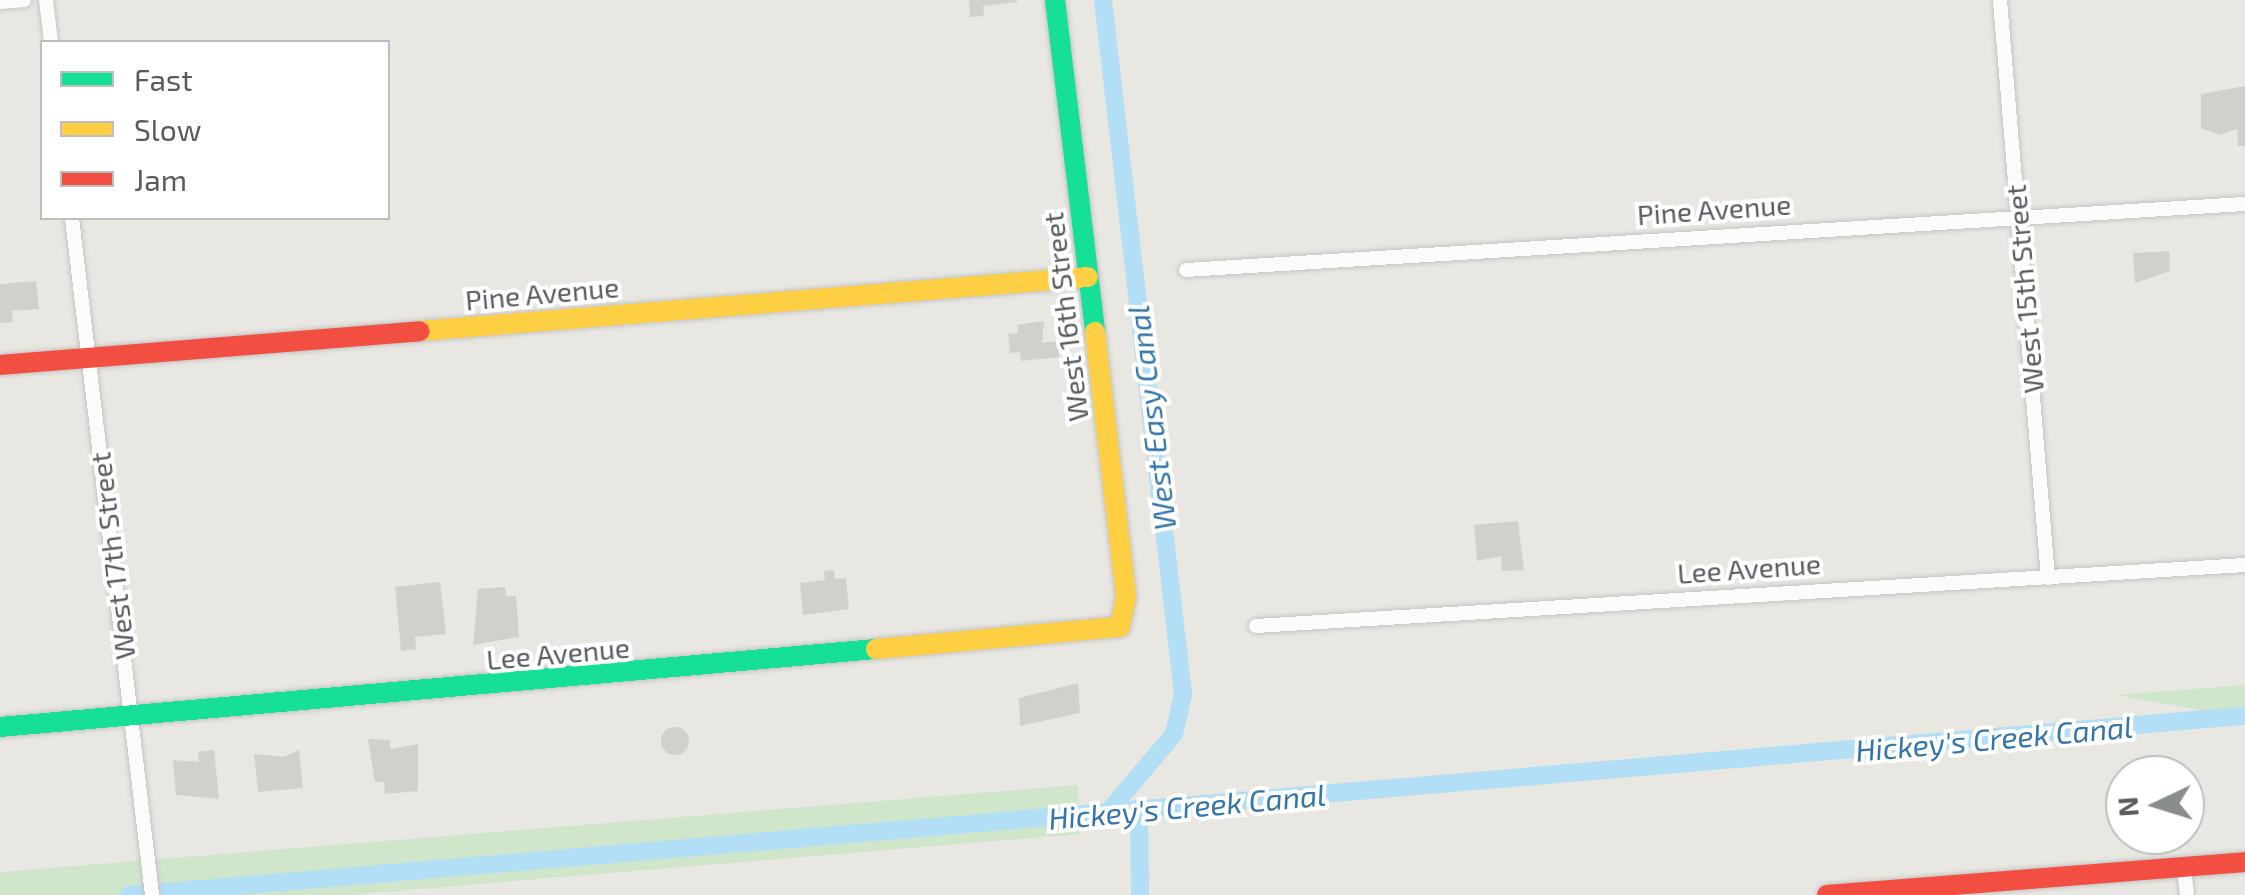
<!DOCTYPE html>
<html>
<head>
<meta charset="utf-8">
<style>
	body { margin:0 }
	#map { position:relative; width:2245px; height:895px; overflow:hidden; background:#e8e7e2; font-family:"Exo 2",sans-serif }
	div>[style] { position:absolute }
	.green>* { inset:0; background:#d0e6cb }
	.canal>* { height:18px; margin:-9px; padding:0 9px; transform-origin:9px; border-radius:9px; background:#b2def6 }
	.building>* { inset:0; background:#d1d0cd }
	.round { border-radius:50% }
	.roads { filter:drop-shadow(0 0 2px #c4c4c3) drop-shadow(0 0 2px #c4c4c3) }
	.street>* { height:14px; margin:-7px; padding:0 7px; transform-origin:7px; border-radius:7px; background:#fcfbfb }
	.fast>* { height:20px; margin:-10px; padding:0 10px; transform-origin:10px; border-radius:10px; background:#16e098 }
	.slow>* { height:20px; margin:-10px; padding:0 10px; transform-origin:10px; border-radius:10px; background:#ffcf43 }
	.jam>* { height:20px; margin:-10px; padding:0 10px; transform-origin:10px; border-radius:10px; background:#f24e42 }
	span { translate:-50% -50%; white-space:nowrap; text-align:center; line-height:1.15; -webkit-text-stroke:8px #fff; paint-order:stroke }
	.street-label { font-size:28px; color:#585c61 }
	.water-label { font-size:30px; color:#3476ab; font-style:italic }
	.legend { position:absolute; left:40px; top:40px; width:350px; height:180px; box-sizing:border-box; background:#fff; border:2px solid #bcbec0; margin:0; padding:12px 18px; list-style:none; font-size:30px; color:#585c61 }
	.legend li { display:flex; align-items:center; gap:20px; height:50px }
	.legend b { width:50px; border:2px solid #bcbec0 }
	.north { position:absolute; left:2105px; top:755px; width:100px; height:100px; box-sizing:border-box; background:#fff; border:2px solid #bcbec0; border-radius:50%; rotate:266deg; font-size:28px; font-weight:700; line-height:40px; text-align:center; color:#585c61 }
	.north::after { content:''; display:block; margin:auto; width:35px; height:45px; background:#8a8d8e; clip-path:polygon(50% 0,100% 100%,50% 72%,0 100%) }
</style>
</head>
<body>
<div id="map">
	<div class="green">
		<i style="clip-path:polygon(2245px 685px,2245px 708px,2212px 712px,2115px 695px)"></i>
		<i style="clip-path:polygon(1078px 785px,1079px 834px,347px 895px,0 895px,0 872px)"></i>
	</div>
	<div class="canal">
		<i style="left:1103px;top:0;width:699px;rotate:83.42deg"></i>
		<i style="left:1183px;top:694px;width:41px;rotate:102.7deg"></i>
		<i style="left:1174px;top:734px;width:101px;rotate:130.2deg"></i>
		<i style="left:1139px;top:808px;width:87px;rotate:89.3deg"></i>
		<i style="left:129px;top:895px;width:2124px;rotate:-4.84deg"></i>
	</div>
	<div class="building">
		<i style="clip-path:polygon(969px 0,1017px 0,1017px 2px,983px 6px,984px 16px,970px 17px)"></i>
		<i style="clip-path:polygon(2245px 86px,2245px 146px,2238px 146px,2237px 129px,2220px 135px,2201px 128px,2201px 94px)"></i>
		<i style="clip-path:polygon(2169px 251px,2170px 271px,2135px 283px,2133px 253px)"></i>
		<i style="clip-path:polygon(36px 281px,39px 309px,12px 311px,13px 322px,0 323px,0 284px)"></i>
		<i style="clip-path:polygon(1044px 321px,1042px 343px,1058px 341px,1059px 357px,1021px 361px,1020px 352px,1010px 353px,1008px 334px,1018px 333px,1017px 325px)"></i>
		<i style="clip-path:polygon(1518px 521px,1524px 570px,1502px 571px,1501px 556px,1477px 561px,1474px 525px)"></i>
		<i style="clip-path:polygon(834px 570px,835px 579px,846px 578px,849px 609px,803px 615px,800px 583px,825px 580px,824px 571px)"></i>
		<i style="clip-path:polygon(440px 582px,446px 634px,415px 637px,416px 649px,401px 651px,395px 587px)"></i>
		<i style="clip-path:polygon(505px 587px,506px 596px,516px 596px,519px 637px,473px 645px,478px 589px)"></i>
		<i style="clip-path:polygon(1078px 683px,1080px 713px,1020px 726px,1019px 698px)"></i>
		<i class="round" style="left:661px;top:727px;width:28px;height:28px"></i>
		<i style="clip-path:polygon(368px 739px,390px 740px,390px 749px,418px 744px,418px 791px,385px 794px,384px 782px,375px 782px)"></i>
		<i style="clip-path:polygon(214px 750px,219px 799px,176px 795px,173px 760px,199px 762px,198px 752px)"></i>
		<i style="clip-path:polygon(299px 750px,303px 788px,258px 792px,254px 754px,284px 757px)"></i>
	</div>
	<div class="roads">
		<div class="street">
			<i style="left:46px;top:0;width:42px;rotate:83.2deg"></i>
			<i style="left:2000px;top:0;width:580px;rotate:85.25deg"></i>
			<i style="left:0;top:2px;width:24px;rotate:-5deg"></i>
			<i style="left:72px;top:218px;width:682px;rotate:83.26deg"></i>
			<i style="left:1186px;top:270px;width:1061px;rotate:-3.57deg"></i>
			<i style="left:1256px;top:626px;width:991px;rotate:-3.53deg"></i>
			<i style="left:2184px;top:867px;width:28px;rotate:84deg"></i>
		</div>
		<div class="fast">
			<i style="left:1055px;top:0;width:334px;rotate:83.1deg"></i>
			<i style="left:0;top:727px;width:879px;rotate:-5.09deg"></i>
		</div>
		<div class="slow">
			<i style="left:420px;top:331px;width:670px;rotate:-4.62deg"></i>
			<i style="left:876px;top:649px;width:245px;rotate:-5.2deg"></i>
			<i style="left:1120px;top:627px;width:32px;rotate:-79deg"></i>
			<i style="left:1126px;top:596px;width:266px;rotate:-96.7deg"></i>
		</div>
		<div class="jam">
			<i style="left:0;top:365px;width:421px;rotate:-4.6deg"></i>
			<i style="left:1827px;top:895px;width:419px;rotate:-4.5deg"></i>
		</div>
	</div>
	<div class="street-label">
		<span style="left:1714px;top:209px;rotate:-4deg">Pine Avenue</span>
		<span style="left:2024px;top:289px;rotate:-95deg">West 15th Street</span>
		<span style="left:542px;top:293px;rotate:-5deg">Pine Avenue</span>
		<span style="left:1065px;top:317px;rotate:-97deg">West 16th Street</span>
		<span style="left:112px;top:556px;rotate:-97deg">West 17th Street</span>
		<span style="left:1749px;top:568px;rotate:-4deg">Lee Avenue</span>
		<span style="left:558px;top:653px;rotate:-5deg">Lee Avenue</span>
	</div>
	<div class="water-label">
		<span style="left:1151px;top:418px;rotate:-97deg">West Easy Canal</span>
		<span style="left:1994px;top:738px;rotate:-5deg">Hickey's Creek Canal</span>
		<span style="left:1187px;top:806px;rotate:-5deg">Hickey's Creek Canal</span>
	</div>
	<ul class="legend">
	<li><b style="height:12px;background:#16e098"></b>Fast</li>
	<li><b style="height:12px;background:#ffcf43"></b>Slow</li>
	<li><b style="height:12px;background:#f24e42"></b>Jam</li>
	</ul>
	<div class="north">N</div>
</div>
</body>
</html>
